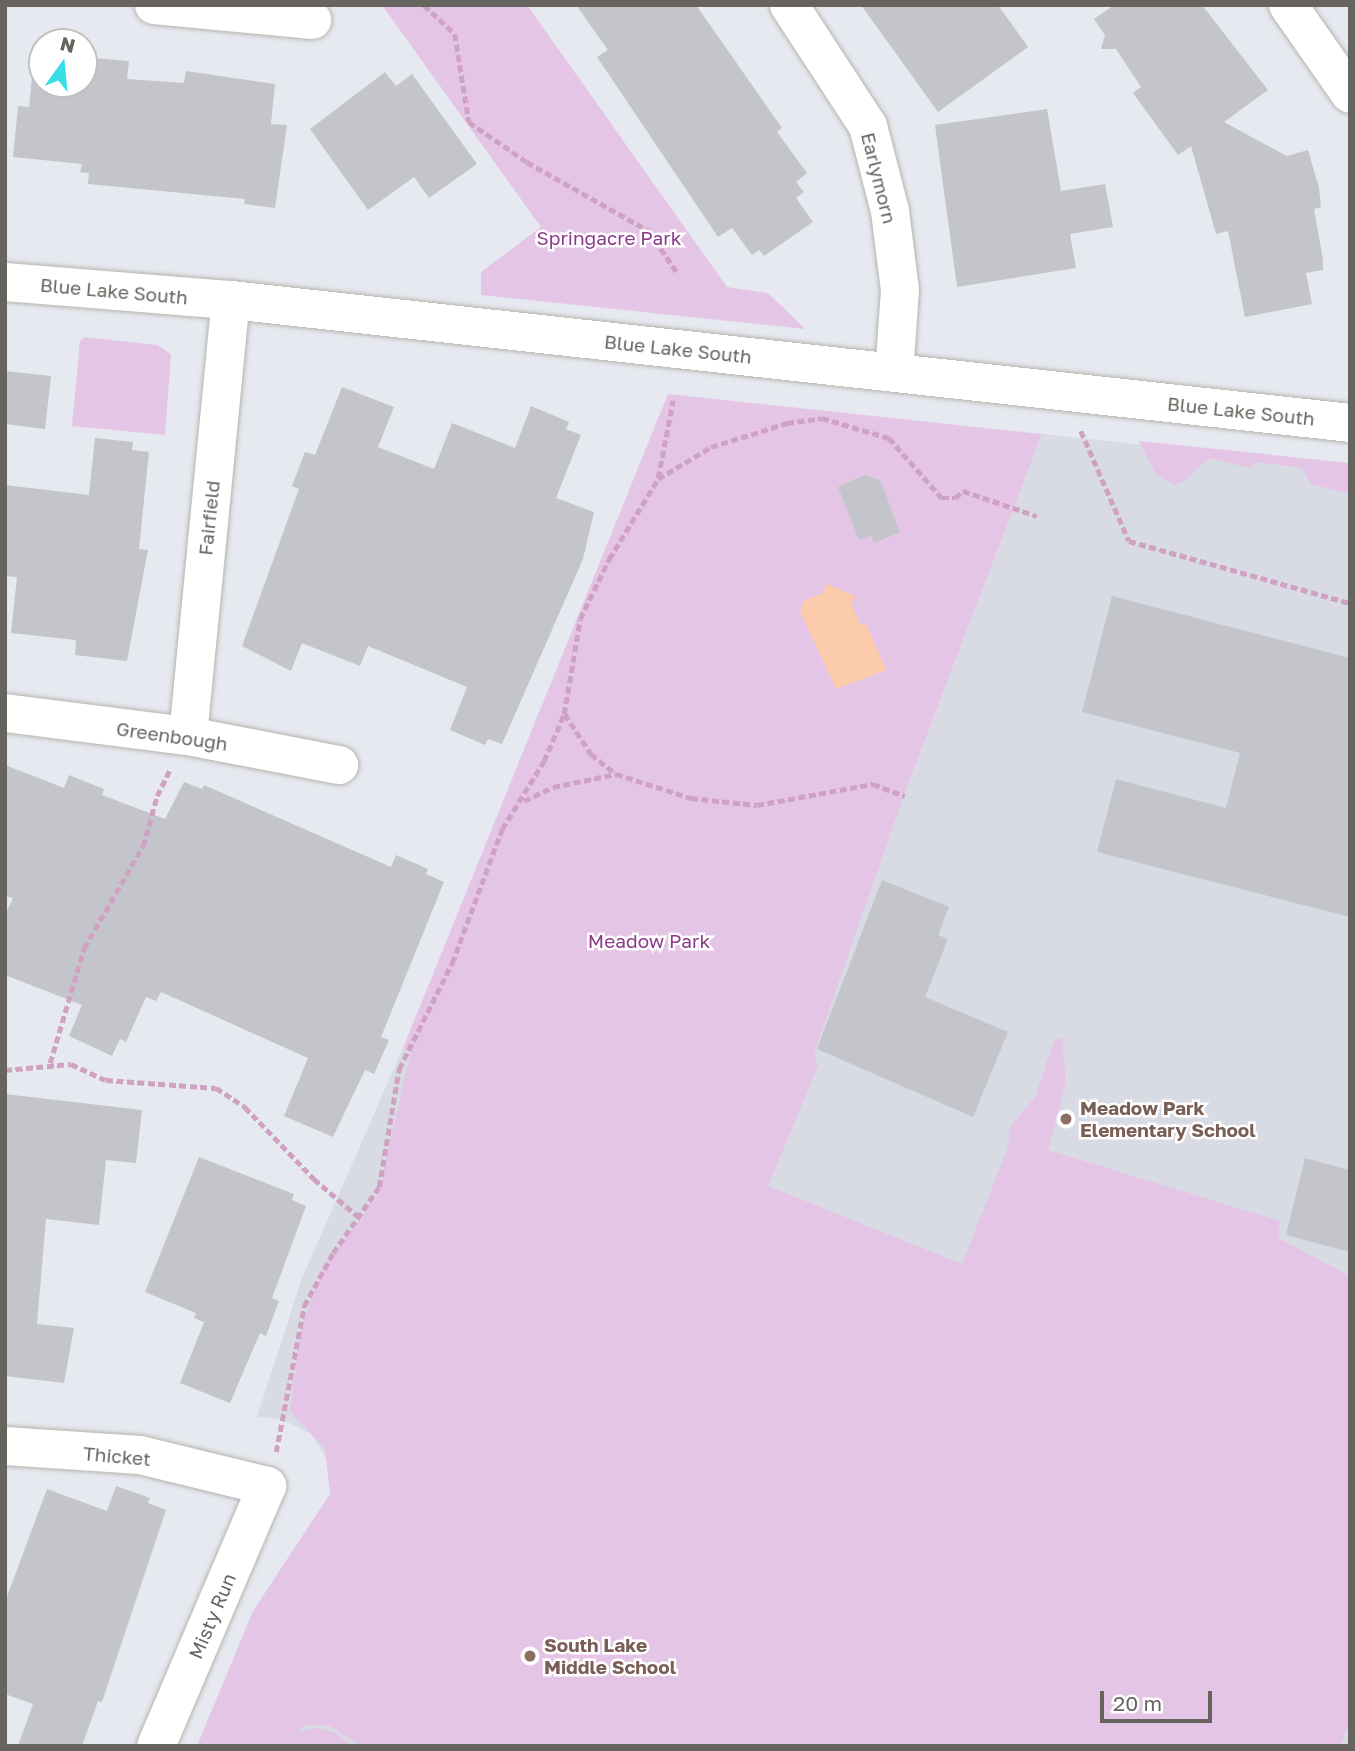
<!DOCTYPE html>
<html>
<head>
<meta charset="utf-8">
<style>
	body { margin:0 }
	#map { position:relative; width:1355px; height:1751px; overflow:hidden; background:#e7e9f0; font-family:"Golos Text",sans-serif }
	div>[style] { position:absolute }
	.education>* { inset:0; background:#d8dbe3 }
	.green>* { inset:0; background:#e5c5e6 }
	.water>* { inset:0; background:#fccbab }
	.building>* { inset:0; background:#c3c5cb }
	.path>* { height:4.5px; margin-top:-2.25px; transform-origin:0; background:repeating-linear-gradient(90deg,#cfa2c4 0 7px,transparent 0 10.5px) }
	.roads { filter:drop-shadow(0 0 2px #b6b4af) drop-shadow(0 0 2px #b6b4af) }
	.minor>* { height:38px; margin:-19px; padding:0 19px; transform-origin:19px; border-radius:19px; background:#fff }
	.dots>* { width:19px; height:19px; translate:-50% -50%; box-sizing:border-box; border:4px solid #fff; border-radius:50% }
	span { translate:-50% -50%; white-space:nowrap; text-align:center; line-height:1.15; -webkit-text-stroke:5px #fff; paint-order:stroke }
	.street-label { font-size:19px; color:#67635e }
	.park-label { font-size:19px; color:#8a3a89 }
	.education-label { font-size:19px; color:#785e54; font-weight:700 }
	.left { translate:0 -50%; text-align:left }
	.frame { position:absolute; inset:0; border:7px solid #67635e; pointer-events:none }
	.north { position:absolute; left:28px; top:28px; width:70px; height:70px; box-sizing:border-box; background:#fff; border:2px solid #c2c1bf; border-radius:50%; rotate:15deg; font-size:19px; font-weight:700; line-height:28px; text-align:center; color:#67635e }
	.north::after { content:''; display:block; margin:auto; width:24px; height:32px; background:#39dde4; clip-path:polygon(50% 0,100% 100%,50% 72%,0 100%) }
	.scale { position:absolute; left:1100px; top:1691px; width:112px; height:32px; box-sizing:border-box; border:4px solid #67635e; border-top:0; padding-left:9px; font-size:21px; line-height:24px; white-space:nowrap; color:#67635e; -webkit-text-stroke:5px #fff; paint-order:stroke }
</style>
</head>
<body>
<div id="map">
	<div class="education">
		<i style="clip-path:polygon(1042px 434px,1350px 467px,1350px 1746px,203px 1746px,331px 1500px,330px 1464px,311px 1434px,282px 1419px,257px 1417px,302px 1278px,403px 1048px,754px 1190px)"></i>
	</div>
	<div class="green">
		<i style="clip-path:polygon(382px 5px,527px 5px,727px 287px,768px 293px,805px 329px,481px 295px,481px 272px,541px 227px)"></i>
		<i style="clip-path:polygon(84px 337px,157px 345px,171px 354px,165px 435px,72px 426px,80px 341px)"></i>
		<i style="clip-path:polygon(668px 394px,1042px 434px,903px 798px,814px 1053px,818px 1066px,768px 1186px,962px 1264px,1008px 1147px,1010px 1127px,1035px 1097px,1051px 1049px,1055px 1039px,1062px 1038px,1066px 1082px,1048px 1150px,1280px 1221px,1278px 1238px,1350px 1276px,1350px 1720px,1340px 1746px,361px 1746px,330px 1726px,305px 1725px,297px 1732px,316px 1728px,334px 1732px,352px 1746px,197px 1746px,253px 1611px,330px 1494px,325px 1449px,290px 1411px,300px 1333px,320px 1272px,378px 1195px,411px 1051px,403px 1048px)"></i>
		<i style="clip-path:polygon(1139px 441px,1350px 463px,1350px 494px,1311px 484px,1302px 468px,1257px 462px,1250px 468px,1209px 458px,1184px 481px,1174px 485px,1156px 475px)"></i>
	</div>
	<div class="water">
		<i style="clip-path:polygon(827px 584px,855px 596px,851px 603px,860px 625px,866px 624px,886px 670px,836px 689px,800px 611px,804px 601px,823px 593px)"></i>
	</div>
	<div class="building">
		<i style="clip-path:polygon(576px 5px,696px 5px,782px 128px,777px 132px,807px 173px,796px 182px,804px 192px,796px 198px,813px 222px,764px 256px,759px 250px,752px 255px,732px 228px,718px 237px,597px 57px,608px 50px)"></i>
		<i style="clip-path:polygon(861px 5px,998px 5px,1028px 47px,938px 112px)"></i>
		<i style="clip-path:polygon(1114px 5px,1202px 5px,1268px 90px,1224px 122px,1287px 156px,1308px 150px,1319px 188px,1321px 207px,1314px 209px,1323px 260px,1323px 270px,1306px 273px,1312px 304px,1245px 317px,1228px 231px,1216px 234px,1191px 146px,1178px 155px,1133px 93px,1141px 87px,1116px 49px,1101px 49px,1105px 35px,1094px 19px)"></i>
		<i style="clip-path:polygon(84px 57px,129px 61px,127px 79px,184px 83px,186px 71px,275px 84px,271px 124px,287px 125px,275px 208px,244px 204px,245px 199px,88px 184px,89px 173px,80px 172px,82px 164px,13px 157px,18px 106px,29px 107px,34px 58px,42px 59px,42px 84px,84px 84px)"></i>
		<i style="clip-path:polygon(385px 72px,396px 86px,412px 74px,477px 164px,429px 198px,414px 177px,368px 210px,310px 129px)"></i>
		<i style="clip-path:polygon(1047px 109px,1061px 191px,1105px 184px,1113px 227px,1070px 234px,1076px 268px,957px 287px,935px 125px)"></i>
		<i style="clip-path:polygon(5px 371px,51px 376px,45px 429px,5px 424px)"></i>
		<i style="clip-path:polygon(342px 387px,394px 407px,378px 447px,434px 469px,452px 423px,515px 448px,531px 406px,569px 422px,566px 429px,581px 435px,556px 498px,594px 512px,583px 559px,502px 744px,488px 739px,485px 745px,450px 730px,467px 687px,368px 646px,360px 666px,302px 643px,291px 671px,242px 646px,299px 489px,292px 486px,305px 452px,315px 455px)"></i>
		<i style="clip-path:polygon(95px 438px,133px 442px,132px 450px,149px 452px,139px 549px,148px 550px,127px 661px,75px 655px,76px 640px,11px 633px,17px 577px,5px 576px,5px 485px,89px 495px)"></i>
		<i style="clip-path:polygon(865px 475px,880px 480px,900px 532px,874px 543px,871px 535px,859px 540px,838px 487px)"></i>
		<i style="clip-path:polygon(1112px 596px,1350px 658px,1350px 917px,1097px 852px,1116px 779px,1226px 808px,1240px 753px,1082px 712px)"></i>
		<i style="clip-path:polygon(5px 765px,64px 788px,69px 775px,104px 789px,102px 795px,165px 819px,184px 782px,202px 789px,204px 785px,391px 867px,396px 855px,428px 869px,426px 874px,444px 882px,381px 1037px,389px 1040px,374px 1074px,365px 1070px,333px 1137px,284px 1116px,308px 1058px,161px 992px,156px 1001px,146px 997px,126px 1042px,120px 1039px,112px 1056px,69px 1036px,82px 1005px,5px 975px,5px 915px,13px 898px,5px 896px)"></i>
		<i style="clip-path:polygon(882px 880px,949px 907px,938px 935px,948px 939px,925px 997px,1008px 1032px,973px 1117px,817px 1049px)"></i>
		<i style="clip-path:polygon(5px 1094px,142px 1110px,136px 1163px,106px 1160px,99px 1225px,46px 1219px,37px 1324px,74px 1328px,64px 1383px,5px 1376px)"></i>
		<i style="clip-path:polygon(199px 1157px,294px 1194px,292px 1200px,306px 1206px,272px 1298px,279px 1301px,266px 1336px,260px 1333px,230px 1403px,180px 1383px,204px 1322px,194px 1318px,196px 1313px,145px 1292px)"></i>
		<i style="clip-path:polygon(1305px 1158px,1350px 1170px,1350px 1252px,1286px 1235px)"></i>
		<i style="clip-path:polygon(116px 1486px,150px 1498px,148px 1503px,166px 1510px,102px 1702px,98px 1701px,82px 1746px,18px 1746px,33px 1704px,5px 1694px,5px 1602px,47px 1489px,107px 1511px)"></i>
	</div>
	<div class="path">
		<i style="left:424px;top:5px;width:42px;rotate:43.1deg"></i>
		<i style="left:455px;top:34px;width:89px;rotate:81deg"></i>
		<i style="left:469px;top:122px;width:70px;rotate:34.6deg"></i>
		<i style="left:527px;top:162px;width:140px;rotate:29.5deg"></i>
		<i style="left:649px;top:231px;width:52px;rotate:56deg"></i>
		<i style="left:1081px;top:431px;width:120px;rotate:66.4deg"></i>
		<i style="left:1129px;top:541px;width:230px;rotate:15.7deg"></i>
		<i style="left:658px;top:478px;width:79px;rotate:-79.1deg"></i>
		<i style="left:565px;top:714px;width:48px;rotate:57deg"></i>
		<i style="left:591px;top:754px;width:32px;rotate:39deg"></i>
		<i style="left:616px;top:774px;width:79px;rotate:17.7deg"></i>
		<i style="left:691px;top:798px;width:66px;rotate:6.1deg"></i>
		<i style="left:757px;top:805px;width:118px;rotate:-10.3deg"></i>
		<i style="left:873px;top:784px;width:34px;rotate:21deg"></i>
		<i style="left:524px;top:801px;width:32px;rotate:-26deg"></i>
		<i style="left:553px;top:787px;width:64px;rotate:-11.7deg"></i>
		<i style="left:50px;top:1063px;width:120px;rotate:-73.5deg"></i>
		<i style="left:84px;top:948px;width:118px;rotate:-60deg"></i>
		<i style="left:143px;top:846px;width:52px;rotate:-74.4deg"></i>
		<i style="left:157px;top:796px;width:28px;rotate:-64deg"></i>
		<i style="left:5px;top:1070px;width:66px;rotate:-5.2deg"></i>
		<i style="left:71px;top:1064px;width:38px;rotate:25deg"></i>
		<i style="left:106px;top:1080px;width:110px;rotate:4.2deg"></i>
		<i style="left:216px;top:1088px;width:35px;rotate:33deg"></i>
		<i style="left:245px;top:1107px;width:100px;rotate:46.2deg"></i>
		<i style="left:314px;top:1179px;width:60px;rotate:40.3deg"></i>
		<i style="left:276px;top:1452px;width:149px;rotate:-79.1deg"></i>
		<i style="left:304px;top:1306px;width:60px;rotate:-61.3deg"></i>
		<i style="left:333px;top:1253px;width:80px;rotate:-55.1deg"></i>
		<i style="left:379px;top:1187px;width:120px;rotate:-80.4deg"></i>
		<i style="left:399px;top:1069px;width:119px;rotate:-63.4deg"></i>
		<i style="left:452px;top:963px;width:143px;rotate:-69.5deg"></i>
		<i style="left:502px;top:829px;width:80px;rotate:-58.3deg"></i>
		<i style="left:544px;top:761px;width:51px;rotate:-66.9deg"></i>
		<i style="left:564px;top:714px;width:96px;rotate:-80.4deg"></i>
		<i style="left:580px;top:619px;width:67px;rotate:-64.2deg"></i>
		<i style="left:609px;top:559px;width:94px;rotate:-58.5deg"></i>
		<i style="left:658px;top:479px;width:62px;rotate:-31.1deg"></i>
		<i style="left:711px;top:447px;width:80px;rotate:-17.5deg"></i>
		<i style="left:787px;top:423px;width:35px;rotate:-8deg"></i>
		<i style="left:822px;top:418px;width:70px;rotate:16.6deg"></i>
		<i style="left:889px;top:438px;width:80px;rotate:48.5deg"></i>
		<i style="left:942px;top:498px;width:13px"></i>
		<i style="left:955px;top:498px;width:11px;rotate:-41deg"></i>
		<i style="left:963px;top:491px;width:78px;rotate:18.7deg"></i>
	</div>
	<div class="roads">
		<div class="minor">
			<i style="left:154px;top:5px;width:159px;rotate:5.4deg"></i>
			<i style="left:789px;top:5px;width:145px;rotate:56.9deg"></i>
			<i style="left:868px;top:126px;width:88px;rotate:75.5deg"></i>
			<i style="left:890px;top:211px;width:80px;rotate:82.8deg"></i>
			<i style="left:900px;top:290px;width:83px;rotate:94.1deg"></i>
			<i style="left:1288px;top:5px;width:108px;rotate:55.1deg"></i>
			<i style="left:5px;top:282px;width:227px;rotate:4.6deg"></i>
			<i style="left:231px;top:300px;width:1126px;rotate:6.27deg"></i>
			<i style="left:5px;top:713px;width:184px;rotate:7.2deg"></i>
			<i style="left:188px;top:736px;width:154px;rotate:10.9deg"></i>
			<i style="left:188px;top:736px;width:438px;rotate:-84.4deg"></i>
			<i style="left:5px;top:1446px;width:135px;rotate:3.8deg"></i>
			<i style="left:140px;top:1455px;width:131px;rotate:13.7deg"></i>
			<i style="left:267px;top:1486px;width:283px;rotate:113.1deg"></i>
		</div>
	</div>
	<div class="dots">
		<i style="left:1066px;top:1119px;background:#8d6e63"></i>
		<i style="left:530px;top:1656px;background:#8d6e63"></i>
	</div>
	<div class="street-label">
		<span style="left:879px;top:178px;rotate:76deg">Earlymorn</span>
		<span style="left:114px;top:291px;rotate:5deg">Blue Lake South</span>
		<span style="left:678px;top:349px;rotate:6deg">Blue Lake South</span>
		<span style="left:1241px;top:411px;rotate:6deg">Blue Lake South</span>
		<span style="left:209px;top:518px;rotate:-84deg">Fairfield</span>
		<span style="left:172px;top:736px;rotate:8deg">Greenbough</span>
		<span style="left:117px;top:1456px;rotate:5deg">Thicket</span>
		<span style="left:212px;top:1616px;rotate:-67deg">Misty Run</span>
	</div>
	<div class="park-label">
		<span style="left:609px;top:238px">Springacre Park</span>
		<span style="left:649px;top:941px">Meadow Park</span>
	</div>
	<div class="education-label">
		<span class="left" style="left:1080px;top:1119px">Meadow Park<br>Elementary School</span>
		<span class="left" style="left:544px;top:1656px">South Lake<br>Middle School</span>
	</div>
	<div class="frame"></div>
	<div class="north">N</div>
	<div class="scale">20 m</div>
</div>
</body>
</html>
